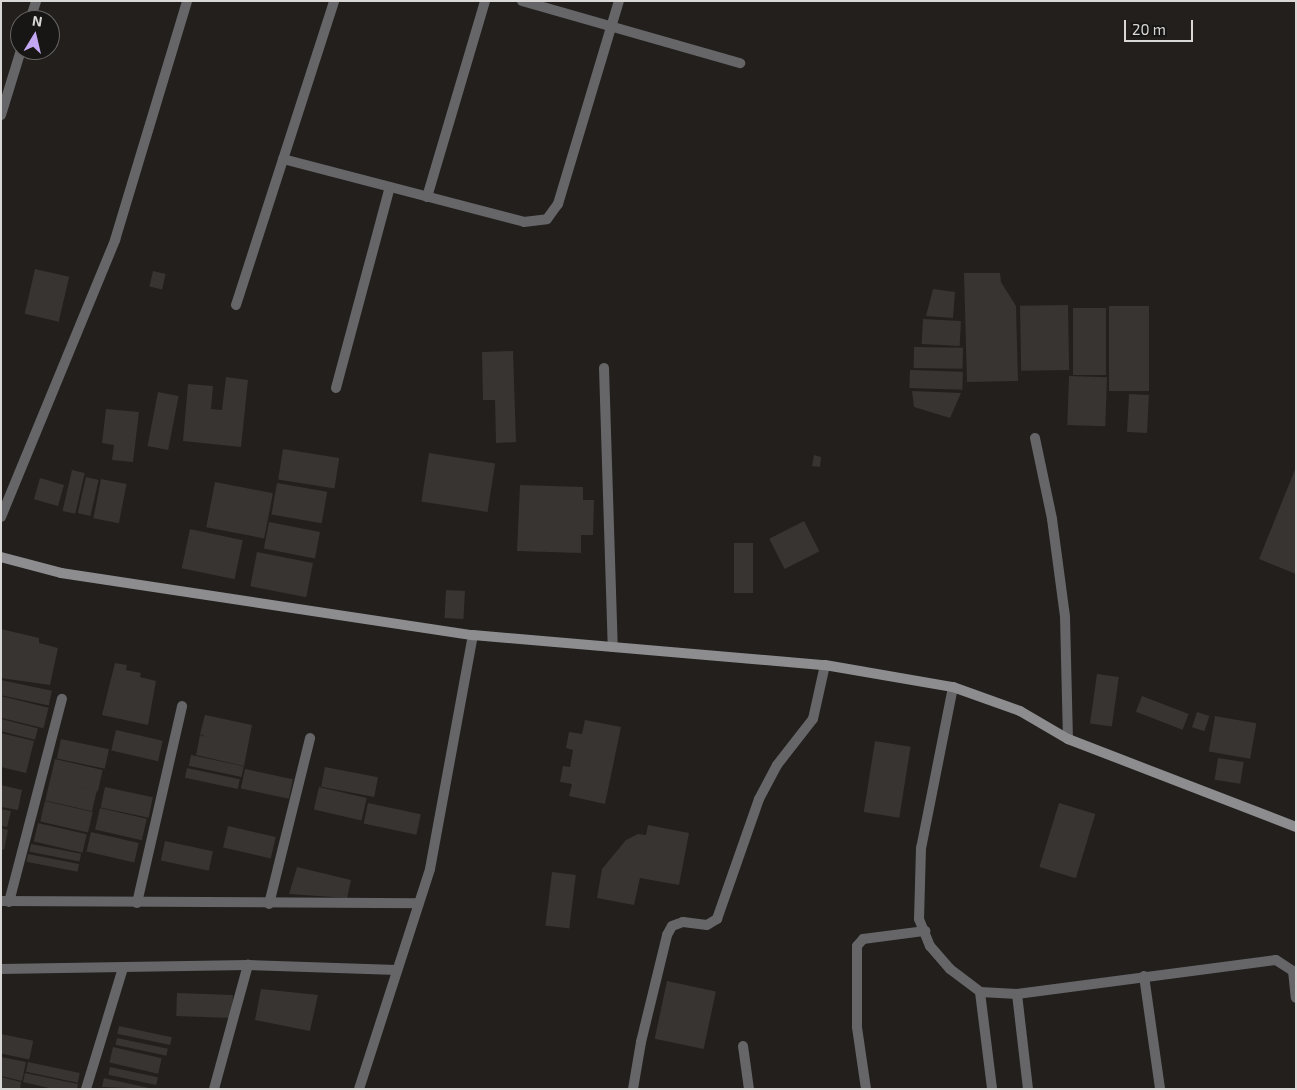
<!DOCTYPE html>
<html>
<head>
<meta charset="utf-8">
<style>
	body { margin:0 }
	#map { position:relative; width:1297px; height:1090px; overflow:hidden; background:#221f1d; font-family:"Exo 2",sans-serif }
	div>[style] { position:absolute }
	.building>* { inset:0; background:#373431; transform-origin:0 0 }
	.path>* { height:3px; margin-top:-1.5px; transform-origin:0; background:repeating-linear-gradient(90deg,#5a5856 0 5px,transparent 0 7.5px) }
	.street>* { height:10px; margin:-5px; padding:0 5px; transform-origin:5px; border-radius:5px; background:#666567 }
	.secondary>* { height:10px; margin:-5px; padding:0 5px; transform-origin:5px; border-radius:5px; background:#8d8d8f }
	span { translate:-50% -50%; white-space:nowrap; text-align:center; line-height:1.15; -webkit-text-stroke:4px #181614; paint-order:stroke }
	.frame { position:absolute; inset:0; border:2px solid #dad8d6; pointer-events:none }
	.north { position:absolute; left:10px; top:10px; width:50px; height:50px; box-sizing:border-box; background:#181614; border:1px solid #666462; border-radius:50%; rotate:9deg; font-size:14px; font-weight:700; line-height:20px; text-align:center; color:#dad8d6 }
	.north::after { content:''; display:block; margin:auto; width:18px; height:22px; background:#c3a7f2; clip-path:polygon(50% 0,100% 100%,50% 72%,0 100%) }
	.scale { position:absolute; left:1124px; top:20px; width:69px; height:22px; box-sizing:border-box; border:2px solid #dad8d6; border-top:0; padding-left:6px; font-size:15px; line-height:18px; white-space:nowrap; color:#dad8d6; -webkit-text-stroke:4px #181614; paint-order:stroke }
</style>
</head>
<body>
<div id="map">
	<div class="building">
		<i style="left:35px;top:269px;width:35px;height:46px;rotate:13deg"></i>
		<i style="left:153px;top:271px;width:13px;height:16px;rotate:13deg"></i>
		<i style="clip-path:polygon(964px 273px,1000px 273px,1001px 282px,1016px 306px,1018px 381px,967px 382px)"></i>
		<i style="clip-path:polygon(933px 289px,955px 292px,953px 318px,926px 316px)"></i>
		<i style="left:1068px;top:305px;width:65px;height:48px;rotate:89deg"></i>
		<i style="left:1109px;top:306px;width:40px;height:85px"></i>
		<i style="left:1073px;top:308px;width:33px;height:67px"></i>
		<i style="left:923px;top:319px;width:38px;height:25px;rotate:3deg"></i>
		<i style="left:914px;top:347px;width:49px;height:21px;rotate:1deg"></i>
		<i style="clip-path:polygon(513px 351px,516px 442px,496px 443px,495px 400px,483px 400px,482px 352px)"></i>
		<i style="left:910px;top:370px;width:53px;height:18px;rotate:2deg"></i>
		<i style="left:1069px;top:376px;width:38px;height:49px;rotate:2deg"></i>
		<i style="clip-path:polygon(226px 377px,248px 380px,241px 447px,183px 441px,188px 384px,213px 386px,211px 409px,222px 410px)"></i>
		<i style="clip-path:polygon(912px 391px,961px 393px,950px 418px,914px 407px)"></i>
		<i style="left:158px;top:392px;width:21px;height:55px;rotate:11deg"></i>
		<i style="left:1129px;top:394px;width:20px;height:38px;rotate:3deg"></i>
		<i style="clip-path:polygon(106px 409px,139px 412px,133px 462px,112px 460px,114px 445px,102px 443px)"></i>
		<i style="left:283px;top:449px;width:57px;height:31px;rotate:9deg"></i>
		<i style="left:429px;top:453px;width:67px;height:49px;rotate:9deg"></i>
		<i style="clip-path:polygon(814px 455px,821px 457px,820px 467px,812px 466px)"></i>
		<i style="clip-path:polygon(1296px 467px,1296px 574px,1259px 559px)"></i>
		<i style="left:72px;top:470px;width:13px;height:42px;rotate:13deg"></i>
		<i style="left:86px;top:477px;width:13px;height:37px;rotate:13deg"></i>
		<i style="left:40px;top:478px;width:25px;height:22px;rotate:16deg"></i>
		<i style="left:101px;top:479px;width:26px;height:40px;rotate:11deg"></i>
		<i style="left:215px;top:482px;width:59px;height:46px;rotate:11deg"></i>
		<i style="left:277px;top:483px;width:51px;height:32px;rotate:10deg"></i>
		<i style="clip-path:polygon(520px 485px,583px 487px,583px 500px,594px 500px,593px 535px,581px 535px,581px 553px,517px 551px)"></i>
		<i style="left:804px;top:521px;width:34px;height:39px;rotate:63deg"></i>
		<i style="left:269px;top:522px;width:52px;height:27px;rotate:11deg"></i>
		<i style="left:190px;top:529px;width:54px;height:40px;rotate:12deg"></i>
		<i style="left:734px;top:543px;width:19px;height:50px"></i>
		<i style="left:257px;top:552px;width:57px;height:35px;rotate:11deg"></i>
		<i style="left:446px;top:590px;width:19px;height:28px;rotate:3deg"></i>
		<i style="clip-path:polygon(1px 629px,39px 638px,39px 643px,58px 648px,50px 685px,1px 678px)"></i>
		<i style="clip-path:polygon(115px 663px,127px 665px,126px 670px,141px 673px,140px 677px,156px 681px,148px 725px,102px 715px)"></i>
		<i style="left:1097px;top:674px;width:22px;height:50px;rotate:8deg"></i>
		<i style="left:1px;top:680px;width:52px;height:15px;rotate:12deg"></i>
		<i style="left:1px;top:696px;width:49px;height:21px;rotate:14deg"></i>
		<i style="left:1142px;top:696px;width:50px;height:17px;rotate:21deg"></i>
		<i style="left:1197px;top:712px;width:13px;height:16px;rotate:18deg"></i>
		<i style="clip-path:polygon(205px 715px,252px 725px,244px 766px,196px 755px,200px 735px,207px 737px,200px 734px)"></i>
		<i style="left:1215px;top:716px;width:42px;height:36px;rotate:10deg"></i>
		<i style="left:1px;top:719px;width:38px;height:12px;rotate:14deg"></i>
		<i style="clip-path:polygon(585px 720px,621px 727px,605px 804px,569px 796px,572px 784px,560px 782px,563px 766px,570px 767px,573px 750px,566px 748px,569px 732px,582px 734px)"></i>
		<i style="left:116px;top:730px;width:48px;height:21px;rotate:13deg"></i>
		<i style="clip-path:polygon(1px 733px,34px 741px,26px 773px,1px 767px)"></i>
		<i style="left:61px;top:739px;width:49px;height:20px;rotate:12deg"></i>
		<i style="left:875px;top:741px;width:36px;height:72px;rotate:9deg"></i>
		<i style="left:191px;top:755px;width:54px;height:11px;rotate:12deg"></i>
		<i style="left:1218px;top:758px;width:26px;height:22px;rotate:9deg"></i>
		<i style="left:55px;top:759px;width:49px;height:22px;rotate:13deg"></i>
		<i style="left:325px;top:767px;width:54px;height:20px;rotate:11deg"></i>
		<i style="left:187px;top:768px;width:54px;height:10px;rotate:12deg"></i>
		<i style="left:245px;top:769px;width:49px;height:20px;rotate:12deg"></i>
		<i style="left:50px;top:780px;width:48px;height:21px;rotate:13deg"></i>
		<i style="clip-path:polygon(1px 785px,22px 790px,18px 810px,1px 807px)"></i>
		<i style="left:105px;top:787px;width:49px;height:21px;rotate:12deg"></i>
		<i style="left:319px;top:787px;width:49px;height:23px;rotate:13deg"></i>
		<i style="left:45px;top:801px;width:49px;height:21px;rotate:13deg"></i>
		<i style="left:368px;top:803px;width:54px;height:21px;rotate:12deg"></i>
		<i style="left:1059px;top:803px;width:38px;height:67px;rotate:17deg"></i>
		<i style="left:100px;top:808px;width:48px;height:22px;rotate:13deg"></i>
		<i style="clip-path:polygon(1px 809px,11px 811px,7px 827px,1px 826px)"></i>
		<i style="left:38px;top:823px;width:50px;height:19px;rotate:13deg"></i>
		<i style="clip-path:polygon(648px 825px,689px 833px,679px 885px,640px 878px,634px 905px,597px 898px,602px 869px,626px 840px,638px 834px,646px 835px)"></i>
		<i style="left:228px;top:826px;width:49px;height:22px;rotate:13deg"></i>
		<i style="clip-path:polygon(1px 828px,8px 830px,4px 850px,1px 849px)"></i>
		<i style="left:91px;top:832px;width:49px;height:20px;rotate:13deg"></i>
		<i style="left:165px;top:841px;width:49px;height:20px;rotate:12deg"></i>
		<i style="left:31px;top:844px;width:51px;height:8px;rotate:11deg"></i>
		<i style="left:28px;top:854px;width:52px;height:8px;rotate:11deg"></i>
		<i style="clip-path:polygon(297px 867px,351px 880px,347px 898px,289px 894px)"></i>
		<i style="left:552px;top:872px;width:24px;height:54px;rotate:7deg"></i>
		<i style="left:667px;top:981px;width:50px;height:59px;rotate:12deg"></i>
		<i style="clip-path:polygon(261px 989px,318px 995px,310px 1031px,255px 1020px)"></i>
		<i style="left:177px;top:993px;width:56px;height:23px;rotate:2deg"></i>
		<i style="left:119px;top:1026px;width:54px;height:8px;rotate:12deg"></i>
		<i style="left:1px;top:1034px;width:33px;height:19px;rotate:12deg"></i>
		<i style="left:117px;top:1038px;width:52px;height:7px;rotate:12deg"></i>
		<i style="left:113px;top:1047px;width:50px;height:16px;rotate:13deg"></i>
		<i style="clip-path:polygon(1px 1057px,26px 1062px,22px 1081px,1px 1076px)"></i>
		<i style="left:28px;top:1062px;width:53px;height:10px;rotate:12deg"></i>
		<i style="left:110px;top:1067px;width:49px;height:8px;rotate:12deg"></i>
		<i style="clip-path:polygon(25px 1073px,78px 1084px,77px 1089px,53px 1089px,23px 1082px)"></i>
		<i style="clip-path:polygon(1px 1077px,21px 1082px,20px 1089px,1px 1089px)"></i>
		<i style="clip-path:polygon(104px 1078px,149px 1088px,149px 1089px,102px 1087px)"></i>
	</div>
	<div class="path">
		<i style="left:739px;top:2px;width:1px;rotate:-90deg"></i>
	</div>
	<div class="street">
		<i style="left:522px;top:1px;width:227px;rotate:15.9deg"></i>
		<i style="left:30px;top:20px;width:20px;rotate:-72deg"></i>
		<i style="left:1px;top:115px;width:68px;rotate:-72.9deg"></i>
		<i style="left:283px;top:159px;width:249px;rotate:14.6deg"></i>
		<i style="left:524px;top:222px;width:23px;rotate:-7deg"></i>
		<i style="left:547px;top:219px;width:19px;rotate:-54deg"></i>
		<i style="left:558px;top:204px;width:212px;rotate:-73.3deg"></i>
		<i style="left:427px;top:197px;width:204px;rotate:-73.5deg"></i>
		<i style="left:236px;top:305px;width:319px;rotate:-72.1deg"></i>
		<i style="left:604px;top:368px;width:279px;rotate:88.2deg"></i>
		<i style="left:336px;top:388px;width:208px;rotate:-75deg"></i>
		<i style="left:1035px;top:438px;width:83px;rotate:78.1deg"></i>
		<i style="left:1052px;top:519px;width:99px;rotate:82.4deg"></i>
		<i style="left:1065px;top:617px;width:122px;rotate:88.6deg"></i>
		<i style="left:1px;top:517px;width:300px;rotate:-67.6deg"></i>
		<i style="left:115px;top:240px;width:250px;rotate:-73.2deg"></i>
		<i style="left:953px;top:687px;width:164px;rotate:101.2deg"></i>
		<i style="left:921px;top:848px;width:71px;rotate:91.6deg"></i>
		<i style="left:919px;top:919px;width:29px;rotate:68deg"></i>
		<i style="left:930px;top:946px;width:30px;rotate:49deg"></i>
		<i style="left:950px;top:969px;width:38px;rotate:37deg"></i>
		<i style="left:980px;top:992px;width:37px;rotate:3deg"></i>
		<i style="left:1017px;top:994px;width:261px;rotate:-7.5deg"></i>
		<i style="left:1276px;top:960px;width:20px;rotate:33deg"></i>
		<i style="left:1293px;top:971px;width:27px;rotate:84deg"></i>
		<i style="left:1px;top:901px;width:417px;rotate:0.3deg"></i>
		<i style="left:9px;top:902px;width:210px;rotate:-75.4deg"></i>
		<i style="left:137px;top:903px;width:202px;rotate:-77.1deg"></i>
		<i style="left:269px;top:904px;width:171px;rotate:-76.1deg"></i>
		<i style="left:1px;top:969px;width:247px;rotate:-0.9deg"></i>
		<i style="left:248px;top:965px;width:149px;rotate:1.9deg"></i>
		<i style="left:1144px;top:976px;width:114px;rotate:81.9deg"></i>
		<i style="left:980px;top:992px;width:98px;rotate:82.9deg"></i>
		<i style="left:1017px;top:994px;width:96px;rotate:83.4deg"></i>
		<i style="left:743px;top:1046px;width:43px;rotate:82.1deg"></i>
		<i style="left:86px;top:1089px;width:127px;rotate:-73deg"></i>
		<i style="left:214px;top:1089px;width:129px;rotate:-74.7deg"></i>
		<i style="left:359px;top:1089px;width:231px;rotate:-72.1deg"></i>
		<i style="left:430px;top:869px;width:238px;rotate:-79.6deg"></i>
		<i style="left:633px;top:1089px;width:48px;rotate:-80.3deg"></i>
		<i style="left:641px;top:1042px;width:110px;rotate:-76.3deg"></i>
		<i style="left:667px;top:935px;width:10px;rotate:-61deg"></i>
		<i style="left:672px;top:926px;width:12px;rotate:-20deg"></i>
		<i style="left:683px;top:922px;width:24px;rotate:7deg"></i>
		<i style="left:707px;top:925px;width:12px;rotate:-31deg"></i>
		<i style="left:717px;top:919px;width:127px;rotate:-70.7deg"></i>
		<i style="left:759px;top:799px;width:38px;rotate:-62deg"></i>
		<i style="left:777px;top:765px;width:58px;rotate:-52deg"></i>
		<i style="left:813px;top:719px;width:55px;rotate:-77.5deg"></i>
		<i style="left:866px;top:1089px;width:63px;rotate:-98.3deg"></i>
		<i style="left:857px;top:1027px;width:81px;rotate:-90deg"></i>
		<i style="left:857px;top:946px;width:9px;rotate:-49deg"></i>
		<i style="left:863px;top:939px;width:63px;rotate:-7.4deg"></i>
	</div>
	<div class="secondary">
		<i style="left:1px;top:557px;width:62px;rotate:14.9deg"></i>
		<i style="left:61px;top:573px;width:417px;rotate:8.6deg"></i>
		<i style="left:473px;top:635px;width:353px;rotate:4.9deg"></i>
		<i style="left:825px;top:665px;width:130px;rotate:9.8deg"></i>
		<i style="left:953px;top:687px;width:71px;rotate:19.7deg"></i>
		<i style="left:1020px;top:711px;width:56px;rotate:30.3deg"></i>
		<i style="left:1068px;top:739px;width:244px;rotate:21.1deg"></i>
	</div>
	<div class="frame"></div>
	<div class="north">N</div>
	<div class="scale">20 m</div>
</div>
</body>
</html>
